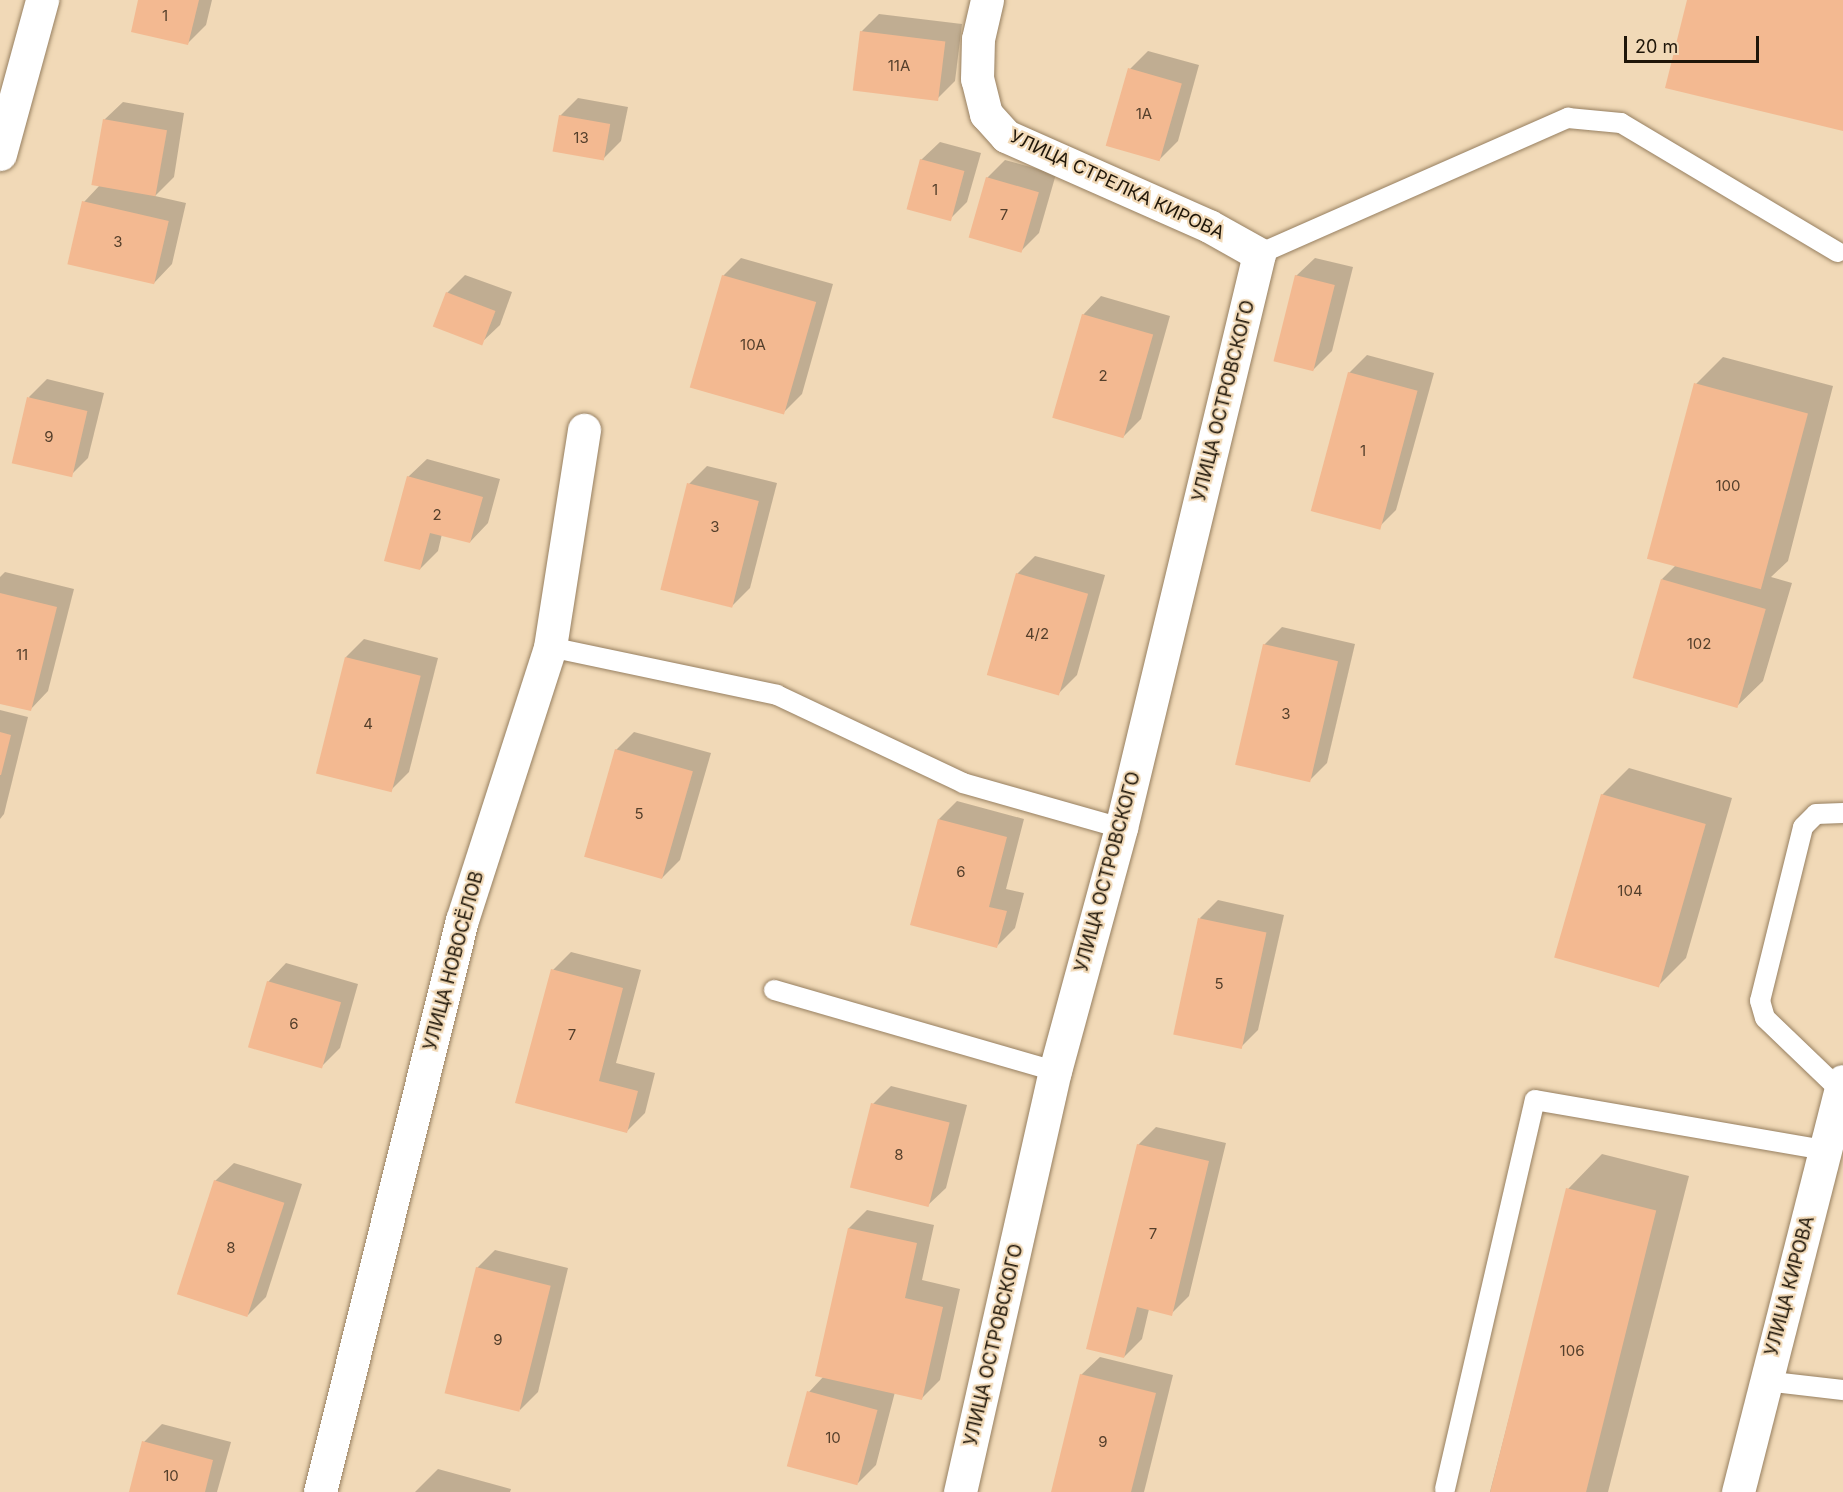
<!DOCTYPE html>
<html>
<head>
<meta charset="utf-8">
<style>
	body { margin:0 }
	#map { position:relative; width:1843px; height:1492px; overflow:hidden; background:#f1d9b7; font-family:Inter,sans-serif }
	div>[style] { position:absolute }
	.shadow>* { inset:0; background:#0003 }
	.building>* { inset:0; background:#f3b991; transform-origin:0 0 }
	.roads { filter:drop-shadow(0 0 2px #978061) drop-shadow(0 0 2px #978061) }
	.lane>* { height:20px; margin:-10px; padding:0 10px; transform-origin:10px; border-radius:10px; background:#fff }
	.street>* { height:33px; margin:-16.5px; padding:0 16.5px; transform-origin:16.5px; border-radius:16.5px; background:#fff }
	span { translate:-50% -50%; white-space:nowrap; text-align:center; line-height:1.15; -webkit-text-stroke:4.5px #f1d9b7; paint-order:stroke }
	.number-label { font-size:15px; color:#543f2b }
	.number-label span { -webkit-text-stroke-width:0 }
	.street-label { font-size:18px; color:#1f1609 }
	.scale { position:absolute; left:1624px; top:36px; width:135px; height:27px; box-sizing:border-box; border:3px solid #1f1609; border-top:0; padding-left:8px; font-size:18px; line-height:21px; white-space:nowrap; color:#1f1609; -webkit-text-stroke:4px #f1d9b7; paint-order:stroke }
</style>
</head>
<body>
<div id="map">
	<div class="shadow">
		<i style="clip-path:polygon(140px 0,212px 0,206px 25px,188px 43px)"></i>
		<i style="clip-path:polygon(879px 14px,962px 24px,955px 81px,937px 99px,861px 32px)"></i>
		<i style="clip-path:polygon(1148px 51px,1199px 65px,1178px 141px,1160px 159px,1130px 69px)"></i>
		<i style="clip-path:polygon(578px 98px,628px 107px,621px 141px,603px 159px,560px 116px)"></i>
		<i style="clip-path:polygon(123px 102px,184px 113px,174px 177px,155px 196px,186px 203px,172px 264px,154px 283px,84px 202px,100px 185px,104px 120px)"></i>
		<i style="clip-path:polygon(940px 142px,981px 153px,967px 202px,949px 220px,921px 160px)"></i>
		<i style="clip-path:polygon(1005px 160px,1056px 174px,1039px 233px,1021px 251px,987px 178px)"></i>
		<i style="clip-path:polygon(741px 258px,833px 284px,802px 394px,784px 412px,723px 276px)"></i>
		<i style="clip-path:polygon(1315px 258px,1353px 267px,1332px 351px,1313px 370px,1296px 276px)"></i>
		<i style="clip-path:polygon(465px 275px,512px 292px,500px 325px,481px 343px,447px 293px)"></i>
		<i style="clip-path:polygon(1101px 296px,1170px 316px,1141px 419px,1123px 437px,1083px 315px)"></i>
		<i style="clip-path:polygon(1367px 355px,1434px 373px,1396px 510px,1378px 528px,1349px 373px)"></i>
		<i style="clip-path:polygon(1723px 357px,1833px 386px,1788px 561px,1771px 577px,1792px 583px,1763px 681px,1736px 707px,1662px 579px,1676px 565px,1696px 384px)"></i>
		<i style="clip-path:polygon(47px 379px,104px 393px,88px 458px,70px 476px,29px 397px)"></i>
		<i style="clip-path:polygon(427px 459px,500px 479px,488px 523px,470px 542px,442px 534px,438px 551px,420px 569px,408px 477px)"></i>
		<i style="clip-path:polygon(707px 466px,777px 483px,750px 588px,732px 606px,689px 484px)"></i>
		<i style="clip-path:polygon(1035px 556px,1105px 575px,1077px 675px,1059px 693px,1017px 574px)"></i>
		<i style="clip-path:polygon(5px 572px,74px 589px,48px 691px,30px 710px,0 702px,0 577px)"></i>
		<i style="clip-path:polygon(1282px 627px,1355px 644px,1327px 763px,1309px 781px,1264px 645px)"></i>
		<i style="clip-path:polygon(364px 639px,438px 658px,409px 772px,391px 790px,346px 657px)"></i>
		<i style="clip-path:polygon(0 710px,28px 717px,4px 814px,0 819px)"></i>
		<i style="clip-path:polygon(634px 732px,711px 753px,680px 860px,662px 878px,616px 750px)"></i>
		<i style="clip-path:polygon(1629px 768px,1732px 798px,1686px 958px,1659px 985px,1602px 795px)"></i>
		<i style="clip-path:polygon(957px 801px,1024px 819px,1006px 889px,1024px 893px,1015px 928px,997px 946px,939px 819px)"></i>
		<i style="clip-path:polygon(1218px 900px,1284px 915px,1258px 1030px,1240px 1048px,1200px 918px)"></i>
		<i style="clip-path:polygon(571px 952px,641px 970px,616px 1063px,655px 1073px,645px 1113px,627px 1131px,517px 1102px,553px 970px)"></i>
		<i style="clip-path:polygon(286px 963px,358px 984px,340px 1048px,322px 1066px,268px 982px)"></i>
		<i style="clip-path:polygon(891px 1086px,967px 1105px,946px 1188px,927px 1206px,873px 1104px)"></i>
		<i style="clip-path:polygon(1156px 1127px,1226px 1143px,1189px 1296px,1171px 1314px,1149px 1309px,1142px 1339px,1124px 1357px,1138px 1145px)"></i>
		<i style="clip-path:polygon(1602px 1154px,1689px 1176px,1608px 1492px,1490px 1492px,1568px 1189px)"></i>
		<i style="clip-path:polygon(234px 1163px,302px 1184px,266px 1297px,248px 1315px,215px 1181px)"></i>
		<i style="clip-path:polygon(867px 1210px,934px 1225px,922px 1280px,960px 1289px,940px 1380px,922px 1398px,895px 1392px,876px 1465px,858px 1483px,809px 1392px,824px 1376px,849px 1228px)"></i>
		<i style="clip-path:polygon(495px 1250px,568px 1268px,538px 1392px,520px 1410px,477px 1268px)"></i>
		<i style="clip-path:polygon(1100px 1357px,1173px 1375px,1144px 1492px,1053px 1492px,1081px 1375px)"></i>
		<i style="clip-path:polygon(162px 1424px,231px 1442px,217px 1492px,131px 1492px,144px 1442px)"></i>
		<i style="clip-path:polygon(438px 1469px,511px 1489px,510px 1492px,415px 1492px)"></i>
	</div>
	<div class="building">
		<i style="clip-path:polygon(138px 0,199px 0,188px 45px,131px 32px)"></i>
		<i style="clip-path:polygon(1687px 0,1843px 0,1843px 131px,1665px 88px)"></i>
		<i style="left:860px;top:31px;width:86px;height:60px;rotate:7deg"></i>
		<i style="left:1128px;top:68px;width:56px;height:81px;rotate:16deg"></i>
		<i style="left:559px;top:115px;width:52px;height:37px;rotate:10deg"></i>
		<i style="left:103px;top:119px;width:65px;height:67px;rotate:10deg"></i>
		<i style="left:920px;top:159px;width:46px;height:52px;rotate:15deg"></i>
		<i style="left:986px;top:177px;width:55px;height:63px;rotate:16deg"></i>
		<i style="left:82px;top:201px;width:89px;height:65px;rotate:13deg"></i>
		<i style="left:722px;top:275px;width:98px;height:117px;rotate:16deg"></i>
		<i style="left:1295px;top:275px;width:41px;height:89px;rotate:14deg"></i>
		<i style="left:446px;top:292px;width:53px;height:37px;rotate:21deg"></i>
		<i style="left:1082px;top:314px;width:74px;height:108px;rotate:16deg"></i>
		<i style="left:1348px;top:372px;width:72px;height:144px;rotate:15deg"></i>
		<i style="left:1694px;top:383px;width:118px;height:182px;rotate:15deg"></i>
		<i style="left:27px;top:397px;width:62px;height:68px;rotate:13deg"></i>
		<i style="clip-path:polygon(407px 476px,483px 497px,470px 543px,430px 533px,420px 570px,384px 561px)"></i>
		<i style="left:687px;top:483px;width:74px;height:110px;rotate:14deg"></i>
		<i style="left:1016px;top:573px;width:75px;height:106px;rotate:16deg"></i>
		<i style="left:1661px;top:579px;width:109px;height:103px;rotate:16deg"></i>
		<i style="clip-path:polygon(0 593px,57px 607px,31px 711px,0 704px)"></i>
		<i style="left:1263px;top:644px;width:77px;height:124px;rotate:13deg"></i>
		<i style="left:345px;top:657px;width:78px;height:120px;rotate:14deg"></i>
		<i style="clip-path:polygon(0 732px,11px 735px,1px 775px,0 775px)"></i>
		<i style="left:615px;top:749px;width:81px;height:112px;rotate:16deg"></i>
		<i style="left:1601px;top:794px;width:109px;height:170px;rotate:16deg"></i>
		<i style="clip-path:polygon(938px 819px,1007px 837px,989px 907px,1007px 911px,997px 948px,910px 925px)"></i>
		<i style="left:1198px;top:918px;width:70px;height:119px;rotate:12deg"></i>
		<i style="clip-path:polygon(551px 969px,623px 988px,599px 1081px,638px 1091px,627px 1133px,515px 1103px)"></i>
		<i style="left:267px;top:981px;width:77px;height:69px;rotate:16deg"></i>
		<i style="left:871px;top:1103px;width:81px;height:87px;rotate:14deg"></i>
		<i style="clip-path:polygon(1137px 1144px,1209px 1161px,1172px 1316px,1137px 1307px,1124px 1358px,1086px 1349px)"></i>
		<i style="left:214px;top:1180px;width:74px;height:120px;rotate:18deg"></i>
		<i style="left:1566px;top:1188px;width:93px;height:314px;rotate:14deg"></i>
		<i style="clip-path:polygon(848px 1228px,917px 1243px,905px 1298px,943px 1307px,922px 1400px,815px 1376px)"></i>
		<i style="left:476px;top:1267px;width:77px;height:130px;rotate:14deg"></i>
		<i style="clip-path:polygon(1080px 1374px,1156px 1393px,1131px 1492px,1051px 1492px)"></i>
		<i style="left:807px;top:1391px;width:73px;height:78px;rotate:15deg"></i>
		<i style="clip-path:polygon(142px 1441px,213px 1460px,205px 1492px,129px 1492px)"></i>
	</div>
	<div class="roads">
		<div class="lane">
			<i style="left:1259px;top:254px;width:338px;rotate:-23.8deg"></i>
			<i style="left:1568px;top:118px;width:53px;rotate:5.4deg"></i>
			<i style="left:1621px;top:123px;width:252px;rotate:30.8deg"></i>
			<i style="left:550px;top:647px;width:232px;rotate:11.9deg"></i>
			<i style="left:777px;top:695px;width:206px;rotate:25.3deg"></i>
			<i style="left:963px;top:783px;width:164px;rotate:15.9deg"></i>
			<i style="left:774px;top:990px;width:292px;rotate:16.1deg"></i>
			<i style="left:1841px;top:1091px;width:105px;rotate:-136.2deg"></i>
			<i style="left:1765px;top:1018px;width:18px;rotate:-106deg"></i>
			<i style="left:1760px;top:1001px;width:179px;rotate:-76.1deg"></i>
			<i style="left:1803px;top:827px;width:18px;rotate:-45deg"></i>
			<i style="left:1816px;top:814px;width:27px;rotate:-2deg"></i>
			<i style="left:1765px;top:1381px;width:79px;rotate:6.6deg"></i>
			<i style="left:1445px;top:1489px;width:399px;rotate:-77deg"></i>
			<i style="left:1535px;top:1100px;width:294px;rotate:9.8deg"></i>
		</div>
		<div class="street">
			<i style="left:0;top:154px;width:160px;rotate:-74.7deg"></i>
			<i style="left:320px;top:1492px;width:589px;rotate:-76.06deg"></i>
			<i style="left:462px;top:920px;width:287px;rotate:-72.1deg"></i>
			<i style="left:550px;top:647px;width:220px;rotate:-81.1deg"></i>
			<i style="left:960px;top:1492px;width:432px;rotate:-77.3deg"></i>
			<i style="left:1055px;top:1071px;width:252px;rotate:-74.8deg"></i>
			<i style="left:1121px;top:828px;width:590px;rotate:-76.48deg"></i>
			<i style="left:1259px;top:254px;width:57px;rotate:-150.8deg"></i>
			<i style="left:1209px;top:226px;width:222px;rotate:-156.1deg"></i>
			<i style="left:1006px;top:136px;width:30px;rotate:-132deg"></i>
			<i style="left:986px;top:114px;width:36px;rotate:-104deg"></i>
			<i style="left:977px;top:79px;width:40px;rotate:-88.6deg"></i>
			<i style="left:978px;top:39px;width:40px;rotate:-77deg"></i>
			<i style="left:1738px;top:1492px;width:424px;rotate:-75.7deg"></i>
		</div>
	</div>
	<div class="number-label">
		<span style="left:165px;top:16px">1</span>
		<span style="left:899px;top:66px">11А</span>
		<span style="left:1144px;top:114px">1А</span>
		<span style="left:581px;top:138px">13</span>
		<span style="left:935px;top:190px">1</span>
		<span style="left:1004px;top:215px">7</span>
		<span style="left:118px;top:242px">3</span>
		<span style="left:753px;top:345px">10А</span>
		<span style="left:1103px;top:376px">2</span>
		<span style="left:49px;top:437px">9</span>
		<span style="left:1363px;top:451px">1</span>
		<span style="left:1728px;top:486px">100</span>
		<span style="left:437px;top:515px">2</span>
		<span style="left:715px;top:527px">3</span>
		<span style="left:1037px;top:634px">4/2</span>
		<span style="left:1699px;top:644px">102</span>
		<span style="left:22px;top:655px">11</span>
		<span style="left:1286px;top:714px">3</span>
		<span style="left:368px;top:724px">4</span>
		<span style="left:639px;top:814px">5</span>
		<span style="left:961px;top:872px">6</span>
		<span style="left:1630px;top:891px">104</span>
		<span style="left:1219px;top:984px">5</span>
		<span style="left:294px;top:1024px">6</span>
		<span style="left:572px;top:1035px">7</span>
		<span style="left:899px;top:1155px">8</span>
		<span style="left:1153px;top:1234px">7</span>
		<span style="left:231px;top:1248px">8</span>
		<span style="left:498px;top:1340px">9</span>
		<span style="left:1572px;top:1351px">106</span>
		<span style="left:833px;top:1438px">10</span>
		<span style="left:1103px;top:1442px">9</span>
		<span style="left:171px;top:1476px">10</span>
	</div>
	<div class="street-label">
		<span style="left:1117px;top:185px;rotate:25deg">УЛИЦА СТРЕЛКА КИРОВА</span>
		<span style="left:1224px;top:401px;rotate:-76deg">УЛИЦА ОСТРОВСКОГО</span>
		<span style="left:1108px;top:872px;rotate:-75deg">УЛИЦА ОСТРОВСКОГО</span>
		<span style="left:454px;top:961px;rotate:-75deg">УЛИЦА НОВОСЁЛОВ</span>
		<span style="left:1790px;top:1286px;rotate:-75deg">УЛИЦА КИРОВА</span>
		<span style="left:994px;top:1345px;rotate:-77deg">УЛИЦА ОСТРОВСКОГО</span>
	</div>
	<div class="scale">20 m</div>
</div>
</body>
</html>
